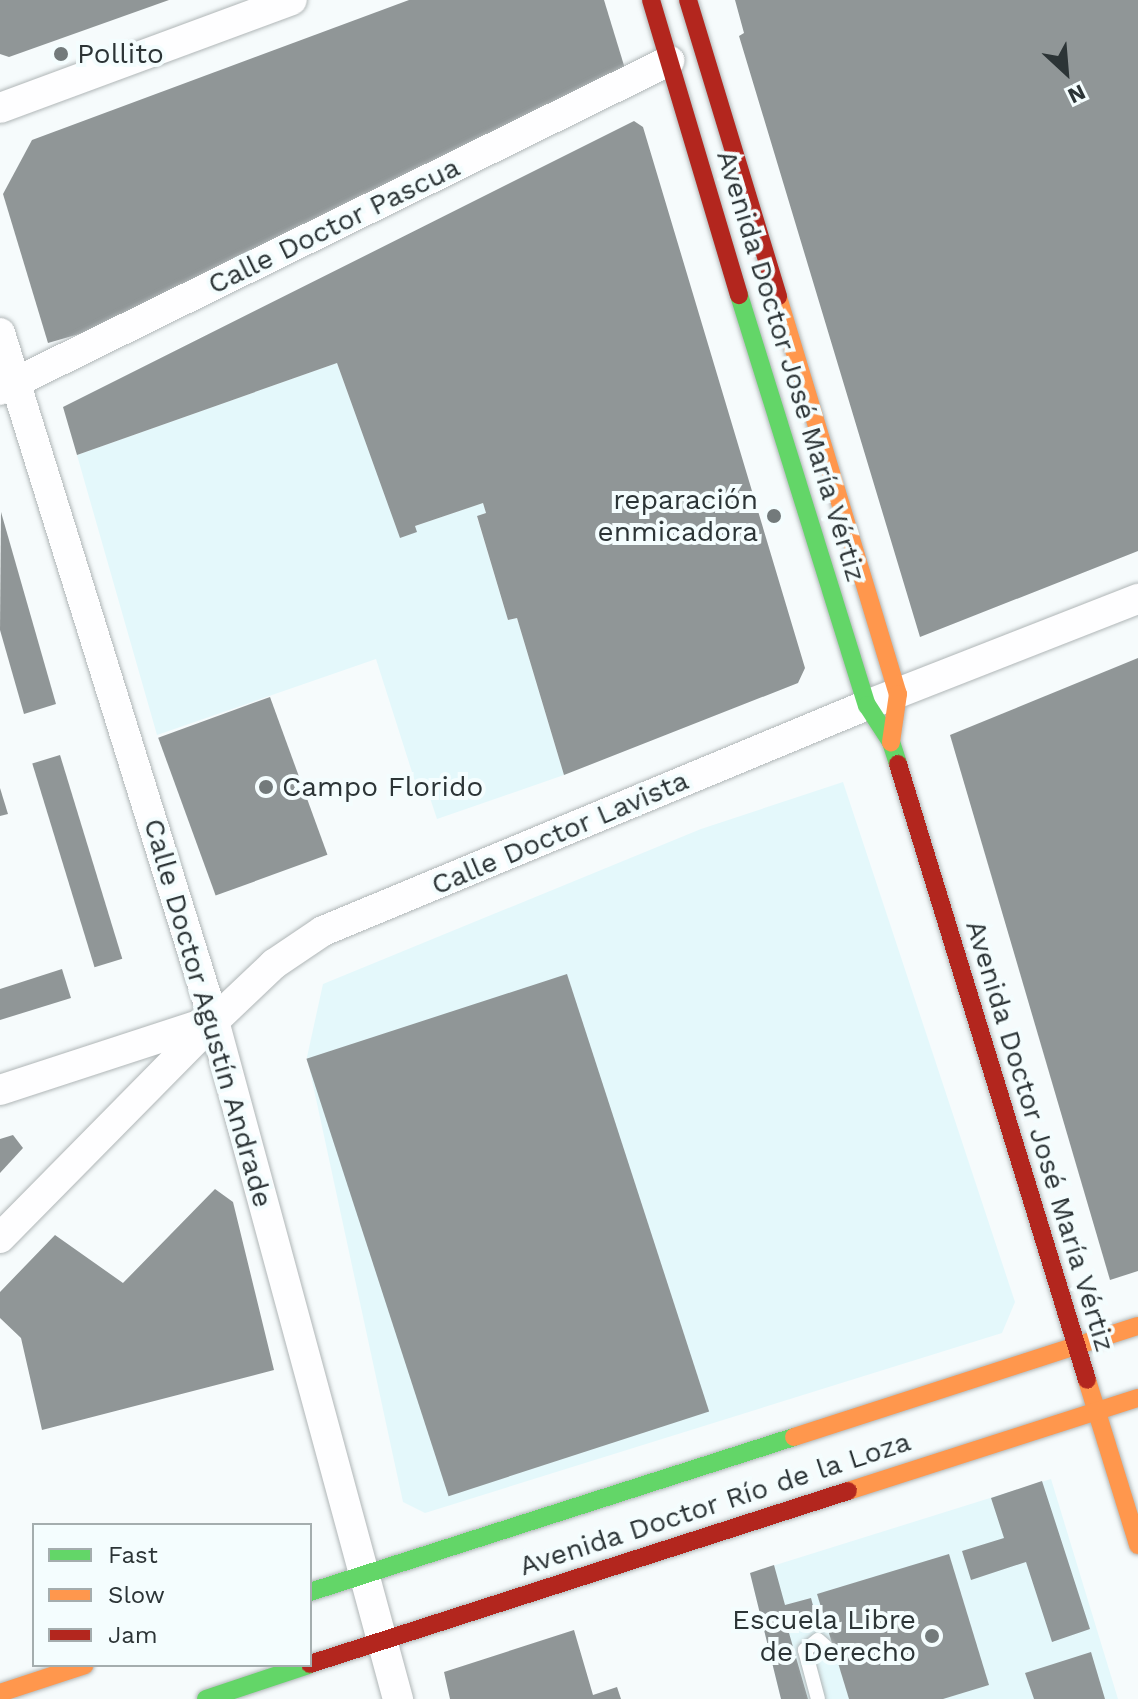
<!DOCTYPE html>
<html>
<head>
<meta charset="utf-8">
<style>
	body { margin:0 }
	#map { position:relative; width:1138px; height:1699px; overflow:hidden; background:#f6fbfc; font-family:"Work Sans",sans-serif }
	div>[style] { position:absolute }
	.built>* { inset:0; background:#e4f8fb }
	.building>* { inset:0; background:#909697; transform-origin:0 0 }
	.roads { filter:drop-shadow(0 0 2px #b0b6b7) drop-shadow(0 0 2px #b0b6b7) }
	.lane>* { height:14px; margin:-7px; padding:0 7px; transform-origin:7px; border-radius:7px; background:#fefeff }
	.street>* { height:30px; margin:-15px; padding:0 15px; transform-origin:15px; border-radius:15px; background:#fefeff }
	.fast>* { height:18px; margin:-9px; padding:0 9px; transform-origin:9px; border-radius:9px; background:#63d668 }
	.slow>* { height:18px; margin:-9px; padding:0 9px; transform-origin:9px; border-radius:9px; background:#ff974d }
	.jam>* { height:18px; margin:-9px; padding:0 9px; transform-origin:9px; border-radius:9px; background:#b3261e }
	.dots>* { width:22px; height:22px; translate:-50% -50%; box-sizing:border-box; border:4px solid #f4fdfe; border-radius:50% }
	span { translate:-50% -50%; white-space:nowrap; text-align:center; line-height:1.15; -webkit-text-stroke:8px #f4fdfe; paint-order:stroke }
	.poi-label { font-size:28px; color:#2c3436 }
	.left { translate:0 -50%; text-align:left }
	.right { translate:-100% -50%; text-align:right }
	.street-label { font-size:28px; color:#2c3436 }
	.legend { position:absolute; left:32px; top:1523px; width:280px; height:144px; box-sizing:border-box; background:#f4fdfe; border:2px solid #a4adae; margin:0; padding:10px 14px; list-style:none; font-size:24px; color:#2c3436 }
	.legend li { display:flex; align-items:center; gap:16px; height:40px }
	.legend b { width:40px; border:2px solid #a4adae }
	.north { position:absolute; left:1026px; top:32px; width:80px; height:80px; -webkit-text-stroke:6px #f4fdfe; paint-order:stroke; rotate:154deg; font-size:22px; font-weight:700; line-height:32px; text-align:center; color:#2c3436 }
	.north::after { content:''; display:block; margin:auto; width:28px; height:36px; background:#2c3436; clip-path:polygon(50% 0,100% 100%,50% 72%,0 100%) }
</style>
</head>
<body>
<div id="map">
	<div class="built">
		<i style="clip-path:polygon(337px 363px,400px 537px,416px 532px,415px 526px,483px 503px,486px 513px,477px 517px,508px 620px,517px 618px,564px 775px,437px 819px,428px 792px,419px 794px,376px 659px,157px 735px,77px 455px)"></i>
		<i style="clip-path:polygon(843px 782px,1015px 1302px,1002px 1333px,425px 1513px,403px 1502px,307px 1057px,323px 984px,701px 829px)"></i>
		<i style="clip-path:polygon(1051px 1479px,1118px 1699px,781px 1699px,750px 1573px)"></i>
	</div>
	<div class="building">
		<i style="clip-path:polygon(0 0,169px 0,9px 57px,0 54px)"></i>
		<i style="clip-path:polygon(409px 0,604px 0,626px 72px,128px 320px,48px 343px,3px 194px,32px 140px)"></i>
		<i style="clip-path:polygon(735px 0,1138px 0,1138px 551px,920px 637px,739px 36px,744px 33px)"></i>
		<i style="clip-path:polygon(634px 121px,643px 127px,805px 668px,798px 683px,564px 775px,517px 618px,508px 620px,477px 516px,486px 513px,483px 503px,415px 526px,417px 532px,400px 538px,337px 363px,77px 455px,63px 407px)"></i>
		<i style="clip-path:polygon(1px 512px,56px 704px,24px 714px,0 630px)"></i>
		<i style="clip-path:polygon(1138px 658px,1138px 1271px,1110px 1280px,950px 735px)"></i>
		<i style="left:270px;top:697px;width:168px;height:119px;rotate:70deg"></i>
		<i style="left:60px;top:755px;width:213px;height:29px;rotate:73deg"></i>
		<i style="clip-path:polygon(0 788px,8px 814px,0 816px)"></i>
		<i style="clip-path:polygon(62px 969px,71px 998px,0 1020px,0 989px)"></i>
		<i style="left:567px;top:974px;width:460px;height:274px;rotate:72deg"></i>
		<i style="clip-path:polygon(13px 1135px,23px 1148px,0 1173px,0 1139px)"></i>
		<i style="clip-path:polygon(215px 1189px,233px 1202px,274px 1370px,42px 1430px,21px 1338px,0 1318px,0 1292px,55px 1235px,123px 1283px)"></i>
		<i style="clip-path:polygon(1042px 1481px,1090px 1629px,1052px 1642px,1026px 1562px,971px 1580px,962px 1551px,1004px 1538px,991px 1498px)"></i>
		<i style="clip-path:polygon(949px 1554px,989px 1685px,943px 1699px,849px 1699px,817px 1594px)"></i>
		<i style="clip-path:polygon(774px 1565px,785px 1605px,811px 1598px,818px 1624px,789px 1633px,808px 1699px,781px 1699px,750px 1573px)"></i>
		<i style="clip-path:polygon(574px 1630px,593px 1695px,617px 1687px,621px 1699px,450px 1699px,444px 1672px)"></i>
		<i style="clip-path:polygon(1091px 1652px,1105px 1699px,1034px 1699px,1025px 1673px)"></i>
	</div>
	<div class="roads">
		<div class="lane">
			<i style="left:818px;top:1699px;width:51px;rotate:-104.9deg"></i>
			<i style="left:805px;top:1650px;width:16px;rotate:-38deg"></i>
			<i style="left:818px;top:1640px;width:11px;rotate:41deg"></i>
		</div>
		<div class="street">
			<i style="left:0;top:108px;width:311px;rotate:-20.3deg"></i>
			<i style="left:0;top:333px;width:721px;rotate:72.72deg"></i>
			<i style="left:214px;top:1021px;width:703px;rotate:74.82deg"></i>
			<i style="left:0;top:390px;width:746px;rotate:-26.19deg"></i>
			<i style="left:0;top:1090px;width:219px;rotate:-18.1deg"></i>
			<i style="left:0;top:1238px;width:305px;rotate:-45.4deg"></i>
			<i style="left:214px;top:1021px;width:83px;rotate:-43.5deg"></i>
			<i style="left:274px;top:964px;width:59px;rotate:-34deg"></i>
			<i style="left:323px;top:931px;width:589px;rotate:-22.56deg"></i>
			<i style="left:867px;top:705px;width:291px;rotate:-21.4deg"></i>
		</div>
		<div class="fast">
			<i style="left:739px;top:295px;width:430px;rotate:72.7deg"></i>
			<i style="left:867px;top:705px;width:44px;rotate:57deg"></i>
			<i style="left:891px;top:742px;width:23px;rotate:72deg"></i>
			<i style="left:310px;top:1592px;width:508px;rotate:-17.76deg"></i>
			<i style="left:206px;top:1699px;width:108px;rotate:-18.4deg"></i>
		</div>
		<div class="slow">
			<i style="left:778px;top:297px;width:415px;rotate:73.2deg"></i>
			<i style="left:898px;top:694px;width:49px;rotate:98.3deg"></i>
			<i style="left:1087px;top:1380px;width:173px;rotate:72.8deg"></i>
			<i style="left:794px;top:1437px;width:361px;rotate:-17.9deg"></i>
			<i style="left:848px;top:1491px;width:305px;rotate:-17.8deg"></i>
			<i style="left:0;top:1693px;width:89px;rotate:-18.2deg"></i>
		</div>
		<div class="jam">
			<i style="left:651px;top:0;width:308px;rotate:73.4deg"></i>
			<i style="left:688px;top:0;width:310px;rotate:73.1deg"></i>
			<i style="left:898px;top:764px;width:644px;rotate:72.94deg"></i>
			<i style="left:310px;top:1664px;width:565px;rotate:-17.83deg"></i>
		</div>
	</div>
	<div class="dots">
		<i style="left:61px;top:54px;background:#737a7b"></i>
		<i style="left:774px;top:516px;background:#737a7b"></i>
		<i style="left:266px;top:787px;background:#737a7b"></i>
		<i style="left:932px;top:1636px;background:#737a7b"></i>
	</div>
	<div class="poi-label">
		<span class="left" style="left:77px;top:54px">Pollito</span>
		<span class="right" style="left:758px;top:516px">reparación<br>enmicadora</span>
		<span class="left" style="left:282px;top:787px">Campo Florido</span>
		<span class="right" style="left:916px;top:1636px">Escuela Libre<br>de Derecho</span>
	</div>
	<div class="street-label">
		<span style="left:334px;top:226px;rotate:-26deg">Calle Doctor Pascua</span>
		<span style="left:791px;top:366px;rotate:73deg">Avenida Doctor José María Vértiz</span>
		<span style="left:560px;top:833px;rotate:-23deg">Calle Doctor Lavista</span>
		<span style="left:208px;top:1013px;rotate:74deg">Calle Doctor Agustín Andrade</span>
		<span style="left:1040px;top:1136px;rotate:73deg">Avenida Doctor José María Vértiz</span>
		<span style="left:715px;top:1504px;rotate:-18deg">Avenida Doctor Río de la Loza</span>
	</div>
	<ul class="legend">
	<li><b style="height:10px;background:#63d668"></b>Fast</li>
	<li><b style="height:10px;background:#ff974d"></b>Slow</li>
	<li><b style="height:10px;background:#b3261e"></b>Jam</li>
	</ul>
	<div class="north">N</div>
</div>
</body>
</html>
